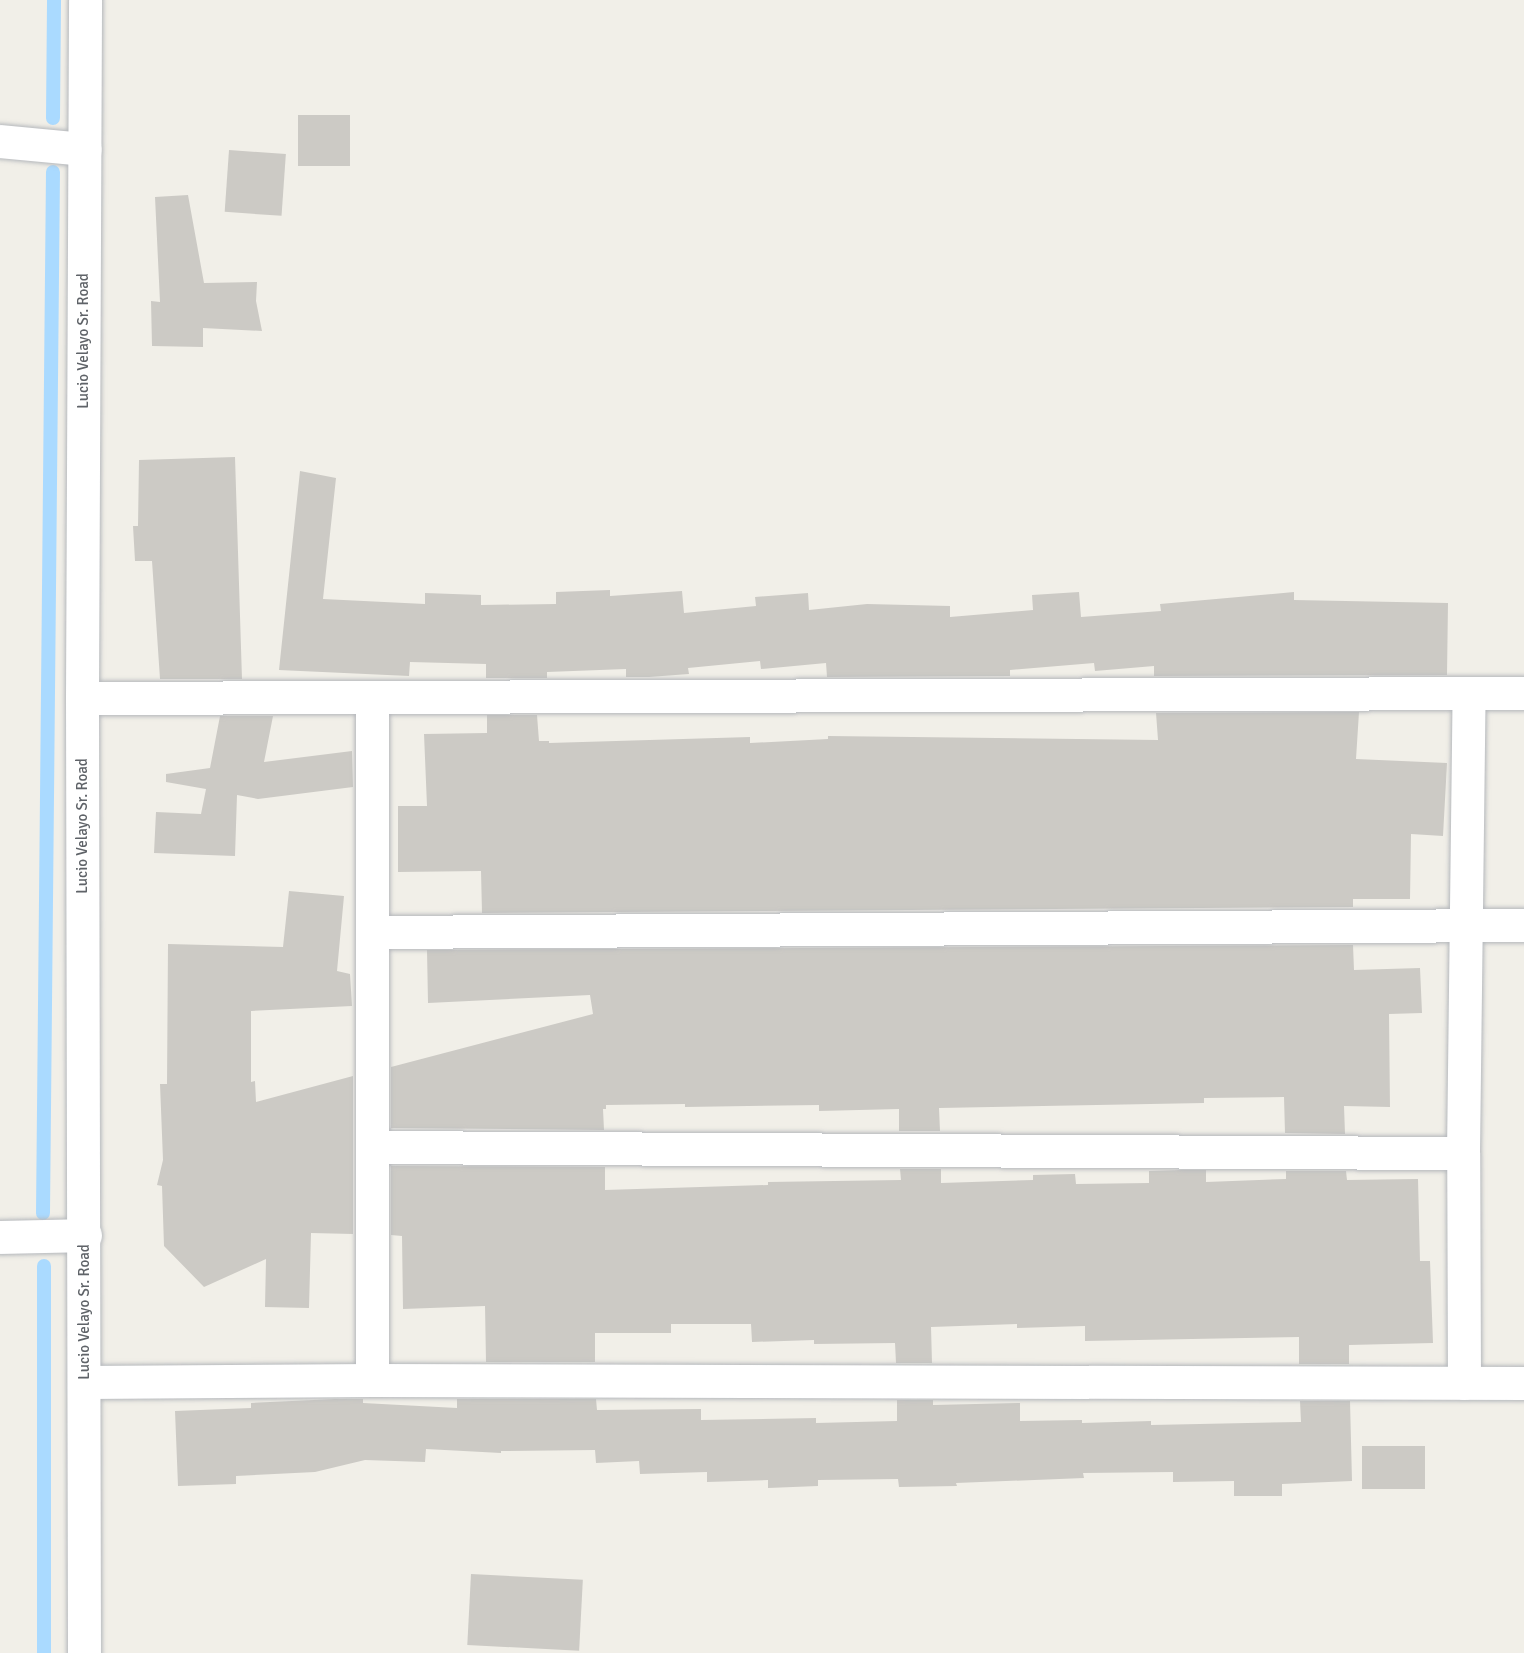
<!DOCTYPE html>
<html>
<head>
<meta charset="utf-8">
<style>
	body { margin:0 }
	#map { position:relative; width:1524px; height:1653px; overflow:hidden; background:#f1efe8; font-family:Signika,sans-serif }
	div>[style] { position:absolute }
	.stream>* { height:14px; margin:-7px; padding:0 7px; transform-origin:7px; border-radius:7px; background:#aadaff }
	.building>* { inset:0; background:#cccac5; transform-origin:0 0 }
	.roads { filter:drop-shadow(0 0 2px #b5b8bc) drop-shadow(0 0 2px #b5b8bc) }
	.street>* { height:33px; margin:-16.5px; padding:0 16.5px; transform-origin:16.5px; border-radius:16.5px; background:#fff }
	.secondary>* { height:33px; margin:-16.5px; padding:0 16.5px; transform-origin:16.5px; border-radius:16.5px; background:#fff }
	span { translate:-50% -50%; white-space:nowrap; text-align:center; line-height:1.15; -webkit-text-stroke:4.5px #fff; paint-order:stroke }
	.street-label { font-size:15px; color:#5f6368 }
</style>
</head>
<body>
<div id="map">
	<div class="stream">
		<i style="left:53px;top:118px;width:118px;rotate:-89.5deg"></i>
		<i style="left:43px;top:1213px;width:1041px;rotate:-89.45deg"></i>
		<i style="left:44px;top:1266px;width:387px;rotate:90deg"></i>
	</div>
	<div class="building">
		<i style="left:350px;top:115px;width:51px;height:52px;rotate:90deg"></i>
		<i style="left:229px;top:150px;width:57px;height:62px;rotate:4deg"></i>
		<i style="clip-path:polygon(188px 195px,204px 283px,257px 282px,256px 301px,262px 331px,203px 328px,203px 347px,152px 346px,151px 301px,160px 302px,155px 197px)"></i>
		<i style="clip-path:polygon(235px 457px,242px 679px,160px 679px,152px 561px,135px 561px,133px 526px,138px 526px,139px 460px)"></i>
		<i style="clip-path:polygon(300px 471px,336px 478px,323px 599px,425px 604px,425px 593px,481px 595px,481px 605px,556px 604px,556px 592px,610px 590px,610px 596px,682px 591px,684px 613px,756px 606px,755px 597px,808px 593px,809px 610px,867px 604px,950px 606px,950px 617px,1033px 610px,1032px 595px,1079px 592px,1081px 617px,1161px 611px,1160px 604px,1294px 592px,1294px 600px,1448px 603px,1447px 675px,1154px 676px,1154px 666px,1095px 671px,1094px 663px,1010px 670px,1010px 676px,827px 677px,826px 663px,761px 669px,760px 661px,688px 668px,689px 674px,649px 677px,626px 677px,626px 669px,547px 672px,547px 678px,486px 678px,486px 664px,410px 662px,409px 676px,279px 670px)"></i>
		<i style="clip-path:polygon(1359px 712px,1356px 759px,1447px 763px,1443px 836px,1411px 834px,1410px 899px,1353px 899px,1353px 907px,482px 913px,481px 871px,398px 872px,398px 806px,427px 806px,424px 734px,487px 733px,487px 715px,537px 715px,539px 741px,549px 741px,549px 743px,750px 737px,750px 743px,828px 739px,828px 736px,1158px 740px,1156px 713px)"></i>
		<i style="clip-path:polygon(220px 716px,273px 716px,264px 762px,352px 751px,353px 787px,258px 799px,237px 795px,235px 856px,154px 853px,156px 812px,201px 814px,206px 789px,166px 782px,166px 774px,210px 768px)"></i>
		<i style="clip-path:polygon(289px 891px,344px 896px,337px 971px,350px 974px,352px 1006px,251px 1011px,251px 1082px,255px 1081px,256px 1102px,353px 1076px,353px 1234px,311px 1233px,309px 1308px,265px 1307px,266px 1259px,204px 1287px,164px 1246px,162px 1186px,157px 1185px,163px 1160px,160px 1084px,167px 1084px,168px 944px,283px 947px)"></i>
		<i style="clip-path:polygon(1353px 945px,1354px 970px,1420px 968px,1422px 1013px,1389px 1014px,1390px 1107px,1344px 1106px,1345px 1134px,1285px 1133px,1284px 1097px,1204px 1098px,1204px 1103px,939px 1108px,940px 1131px,899px 1131px,899px 1109px,819px 1111px,819px 1105px,685px 1107px,685px 1104px,606px 1105px,606px 1109px,603px 1109px,604px 1130px,391px 1128px,391px 1067px,593px 1014px,590px 995px,428px 1003px,427px 950px)"></i>
		<i style="clip-path:polygon(391px 1166px,605px 1167px,605px 1190px,768px 1185px,768px 1182px,901px 1180px,900px 1169px,941px 1169px,941px 1183px,1033px 1180px,1033px 1175px,1075px 1174px,1076px 1184px,1149px 1183px,1149px 1171px,1182px 1170px,1206px 1170px,1206px 1182px,1286px 1179px,1286px 1171px,1346px 1171px,1347px 1180px,1418px 1179px,1420px 1261px,1430px 1261px,1433px 1343px,1349px 1345px,1349px 1364px,1299px 1364px,1299px 1337px,1085px 1341px,1085px 1326px,1017px 1328px,1017px 1324px,931px 1327px,932px 1363px,896px 1363px,895px 1343px,814px 1344px,814px 1340px,752px 1342px,751px 1324px,671px 1324px,671px 1333px,595px 1333px,595px 1362px,486px 1362px,485px 1306px,403px 1309px,402px 1236px,391px 1235px)"></i>
		<i style="clip-path:polygon(335px 1399px,363px 1399px,363px 1403px,457px 1408px,457px 1399px,596px 1399px,597px 1410px,701px 1409px,701px 1420px,816px 1418px,816px 1423px,897px 1421px,897px 1400px,933px 1400px,933px 1405px,1020px 1403px,1020px 1421px,1082px 1420px,1082px 1423px,1151px 1421px,1151px 1425px,1301px 1422px,1300px 1401px,1350px 1401px,1352px 1481px,1282px 1484px,1282px 1496px,1234px 1496px,1234px 1481px,1173px 1482px,1173px 1472px,1083px 1473px,1084px 1478px,956px 1483px,957px 1486px,899px 1487px,898px 1479px,818px 1480px,818px 1486px,768px 1488px,768px 1480px,707px 1482px,707px 1472px,640px 1474px,639px 1461px,596px 1463px,595px 1450px,501px 1451px,501px 1453px,426px 1449px,425px 1462px,365px 1460px,315px 1472px,236px 1476px,236px 1484px,178px 1486px,175px 1411px,251px 1408px,251px 1403px)"></i>
		<i style="left:1425px;top:1446px;width:43px;height:63px;rotate:90deg"></i>
		<i style="left:471px;top:1574px;width:112px;height:71px;rotate:3deg"></i>
	</div>
	<div class="roads">
		<div class="street">
			<i style="left:0;top:141px;width:85px;rotate:5.4deg"></i>
			<i style="left:372px;top:697px;width:683px;rotate:90deg"></i>
			<i style="left:82px;top:698px;width:1442px;rotate:-0.2deg"></i>
			<i style="left:372px;top:932px;width:1152px;rotate:-0.35deg"></i>
			<i style="left:372px;top:1147px;width:1091px;rotate:0.32deg"></i>
			<i style="left:0;top:1237px;width:85px;rotate:-1.3deg"></i>
			<i style="left:85px;top:1382px;width:287px;rotate:-0.4deg"></i>
			<i style="left:372px;top:1380px;width:1152px;rotate:0.15deg"></i>
			<i style="left:1464px;top:1383px;width:230px;rotate:-90.2deg"></i>
			<i style="left:1463px;top:1153px;width:460px;rotate:-89.3deg"></i>
		</div>
		<div class="secondary">
			<i style="left:84px;top:1653px;width:955px;rotate:-90.12deg"></i>
			<i style="left:82px;top:698px;width:698px;rotate:-89.75deg"></i>
		</div>
	</div>
	<div class="street-label">
		<span style="left:84px;top:341px;rotate:-90deg">Lucio Velayo Sr. Road</span>
		<span style="left:83px;top:826px;rotate:-90deg">Lucio Velayo Sr. Road</span>
		<span style="left:85px;top:1312px;rotate:-90deg">Lucio Velayo Sr. Road</span>
	</div>
</div>
</body>
</html>
